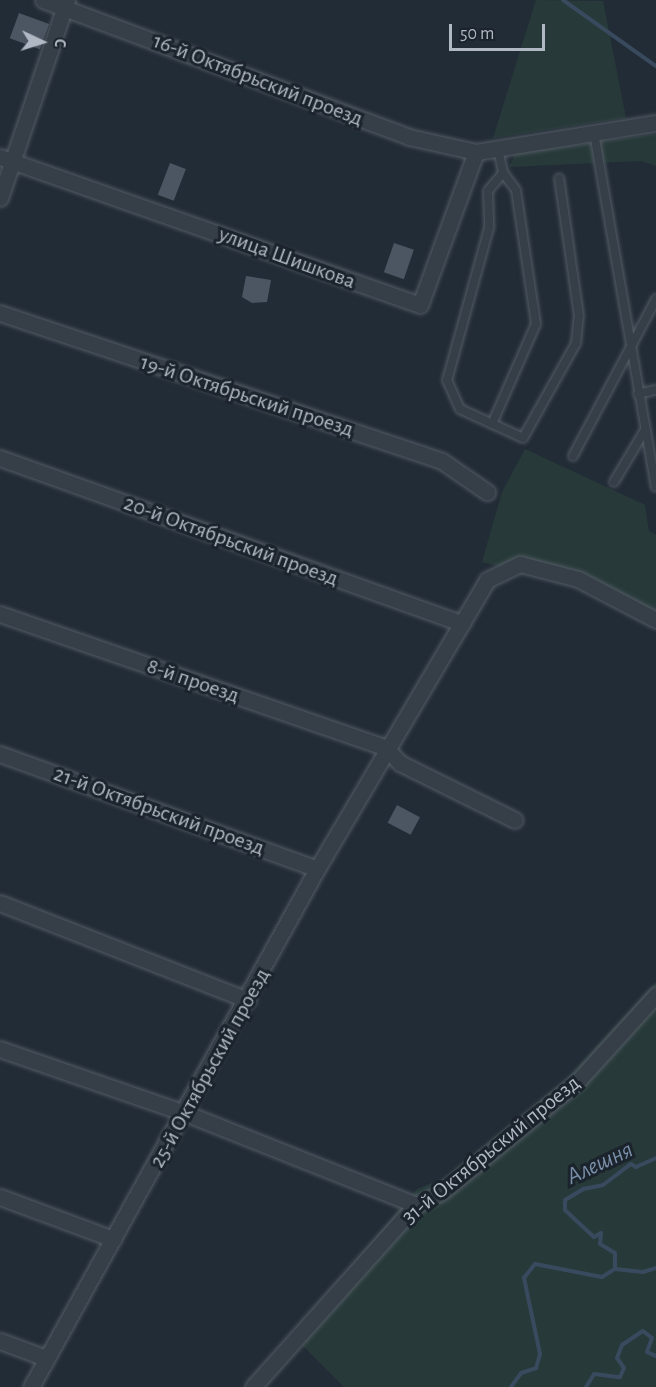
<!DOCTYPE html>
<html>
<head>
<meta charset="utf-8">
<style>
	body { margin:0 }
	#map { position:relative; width:656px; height:1387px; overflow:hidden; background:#222c36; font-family:"Alegreya Sans",sans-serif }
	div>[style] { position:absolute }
	.green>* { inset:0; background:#273a39 }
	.stream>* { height:4px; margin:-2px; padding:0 2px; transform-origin:2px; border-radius:2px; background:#394a5f }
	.building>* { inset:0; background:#4b5662; transform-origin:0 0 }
	.roads { filter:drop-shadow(0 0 2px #535b65) drop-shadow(0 0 2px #535b65) }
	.lane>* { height:8px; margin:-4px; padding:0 4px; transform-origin:4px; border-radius:4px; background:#363e47 }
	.street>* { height:15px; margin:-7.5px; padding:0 7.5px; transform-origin:7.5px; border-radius:7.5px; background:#363e47 }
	span { translate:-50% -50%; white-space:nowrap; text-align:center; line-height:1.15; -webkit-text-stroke:6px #1b232c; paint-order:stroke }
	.street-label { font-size:22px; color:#b0b8c3 }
	.water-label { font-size:24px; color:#7b90aa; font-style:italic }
	.north { position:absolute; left:12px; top:12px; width:60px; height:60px; -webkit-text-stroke:4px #1b232c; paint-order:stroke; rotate:94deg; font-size:16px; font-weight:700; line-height:24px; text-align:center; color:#b0b8c3 }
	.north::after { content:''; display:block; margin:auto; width:21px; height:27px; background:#b0b8c3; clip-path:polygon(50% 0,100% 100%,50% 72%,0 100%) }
	.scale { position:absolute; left:449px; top:24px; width:96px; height:27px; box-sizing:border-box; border:3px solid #b0b8c3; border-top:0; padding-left:8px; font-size:18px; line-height:21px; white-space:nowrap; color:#b0b8c3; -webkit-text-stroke:4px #1b232c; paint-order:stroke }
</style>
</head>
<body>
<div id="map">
	<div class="green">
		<i style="clip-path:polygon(536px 0,603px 1px,626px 118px,493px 138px)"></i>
		<i style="clip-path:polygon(656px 134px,656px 166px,642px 161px,509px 167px,516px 153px)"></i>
		<i style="clip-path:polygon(525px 449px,645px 505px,649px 531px,656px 535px,656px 629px,576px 586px,482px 562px,502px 492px)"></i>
		<i style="clip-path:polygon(656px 982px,656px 1387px,344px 1387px,292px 1335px,417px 1189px,444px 1178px,567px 1078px)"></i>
	</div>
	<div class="stream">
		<i style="left:563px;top:0;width:114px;rotate:35.4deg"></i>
		<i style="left:615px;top:1269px;width:28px;rotate:6deg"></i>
		<i style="left:643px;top:1272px;width:14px;rotate:-17deg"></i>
		<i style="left:511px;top:1387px;width:17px;rotate:-54deg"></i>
		<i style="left:521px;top:1373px;width:16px;rotate:-18deg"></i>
		<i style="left:536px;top:1368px;width:15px;rotate:-74deg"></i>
		<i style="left:540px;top:1354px;width:78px;rotate:-101.9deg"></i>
		<i style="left:524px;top:1278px;width:18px;rotate:-52deg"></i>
		<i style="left:535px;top:1264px;width:68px;rotate:11deg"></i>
		<i style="left:602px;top:1277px;width:15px;rotate:-32deg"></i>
		<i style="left:615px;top:1269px;width:16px;rotate:-90deg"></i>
		<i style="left:615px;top:1253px;width:17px;rotate:-149deg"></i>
		<i style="left:600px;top:1244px;width:11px;rotate:-85deg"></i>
		<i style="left:601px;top:1233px;width:8px;rotate:150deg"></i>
		<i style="left:594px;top:1237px;width:16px;rotate:-137deg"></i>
		<i style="left:582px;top:1226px;width:23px;rotate:-137deg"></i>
		<i style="left:565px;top:1210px;width:10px;rotate:-90deg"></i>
		<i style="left:565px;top:1200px;width:21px;rotate:-31deg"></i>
		<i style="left:583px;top:1189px;width:20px;rotate:-11deg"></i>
		<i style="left:603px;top:1185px;width:35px;rotate:-37deg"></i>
		<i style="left:631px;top:1164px;width:6px;rotate:31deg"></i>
		<i style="left:636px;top:1167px;width:22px;rotate:-24deg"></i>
		<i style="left:586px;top:1387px;width:15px;rotate:-58deg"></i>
		<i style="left:594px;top:1374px;width:26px;rotate:7deg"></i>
		<i style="left:620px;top:1377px;width:10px;rotate:-66deg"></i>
		<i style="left:624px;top:1368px;width:12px;rotate:-125deg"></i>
		<i style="left:617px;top:1358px;width:14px;rotate:-69deg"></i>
		<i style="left:622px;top:1345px;width:25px;rotate:-34deg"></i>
		<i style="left:643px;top:1331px;width:11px;rotate:38deg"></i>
		<i style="left:652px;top:1338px;width:15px;rotate:110deg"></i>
		<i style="left:647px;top:1352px;width:10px;rotate:24deg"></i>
	</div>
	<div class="building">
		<i style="left:19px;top:13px;width:32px;height:27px;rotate:20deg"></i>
		<i style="left:170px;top:163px;width:17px;height:34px;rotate:21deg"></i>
		<i style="left:394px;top:243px;width:21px;height:31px;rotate:19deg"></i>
		<i style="clip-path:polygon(246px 276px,271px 280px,267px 302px,252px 303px,242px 297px)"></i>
		<i style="left:397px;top:805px;width:26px;height:20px;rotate:28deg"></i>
	</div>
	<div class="roads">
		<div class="lane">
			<i style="left:594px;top:133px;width:359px;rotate:80.1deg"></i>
			<i style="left:498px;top:149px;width:25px;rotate:78deg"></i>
			<i style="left:503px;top:173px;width:23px;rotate:130deg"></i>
			<i style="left:488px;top:191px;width:37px;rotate:88deg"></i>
			<i style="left:489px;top:228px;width:158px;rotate:105.4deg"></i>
			<i style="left:447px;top:380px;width:32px;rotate:66deg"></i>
			<i style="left:460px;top:409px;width:69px;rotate:24.7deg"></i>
			<i style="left:523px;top:438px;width:109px;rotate:-60.8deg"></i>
			<i style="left:576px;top:343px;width:27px;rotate:-84deg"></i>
			<i style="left:579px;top:316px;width:139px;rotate:-98.2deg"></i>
			<i style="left:638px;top:394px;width:18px;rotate:-13deg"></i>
			<i style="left:492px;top:424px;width:109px;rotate:-66.3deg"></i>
			<i style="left:536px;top:324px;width:135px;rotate:-98.5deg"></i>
			<i style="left:516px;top:190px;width:21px;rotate:-127deg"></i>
			<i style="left:573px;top:456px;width:178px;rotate:-62.1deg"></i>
			<i style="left:614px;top:482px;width:61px;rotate:-59.2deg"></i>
		</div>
		<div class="street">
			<i style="left:43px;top:0;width:391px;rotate:20.5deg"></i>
			<i style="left:409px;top:137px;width:69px;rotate:12.6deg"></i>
			<i style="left:476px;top:152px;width:182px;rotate:-9.2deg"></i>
			<i style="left:0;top:157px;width:445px;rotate:19.4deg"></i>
			<i style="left:420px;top:305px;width:163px;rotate:-69.9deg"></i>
			<i style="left:0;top:198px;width:209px;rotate:-71.3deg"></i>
			<i style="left:0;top:313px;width:466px;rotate:18.5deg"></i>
			<i style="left:442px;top:461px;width:55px;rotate:34.6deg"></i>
			<i style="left:0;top:458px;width:491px;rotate:19.7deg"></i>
			<i style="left:0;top:614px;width:409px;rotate:19.1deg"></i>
			<i style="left:386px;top:748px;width:21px;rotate:47deg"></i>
			<i style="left:400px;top:763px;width:128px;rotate:26.4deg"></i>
			<i style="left:0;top:754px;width:337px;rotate:19.9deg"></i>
			<i style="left:0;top:903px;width:266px;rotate:21.4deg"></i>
			<i style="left:0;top:1049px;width:196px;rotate:19.1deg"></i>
			<i style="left:185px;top:1113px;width:249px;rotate:21.7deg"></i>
			<i style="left:0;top:1197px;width:121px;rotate:20.4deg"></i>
			<i style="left:0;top:1341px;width:49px;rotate:20.3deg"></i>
			<i style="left:31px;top:1387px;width:592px;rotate:-61.1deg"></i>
			<i style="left:317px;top:869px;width:335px;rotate:-59.5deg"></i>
			<i style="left:487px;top:580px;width:37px;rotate:-26deg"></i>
			<i style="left:520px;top:564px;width:60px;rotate:14.5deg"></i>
			<i style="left:578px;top:579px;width:88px;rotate:27.7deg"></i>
			<i style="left:253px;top:1387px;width:244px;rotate:-48.2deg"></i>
			<i style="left:416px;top:1205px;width:29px;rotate:-27deg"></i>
			<i style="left:442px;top:1192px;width:174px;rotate:-39.2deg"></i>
			<i style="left:577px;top:1082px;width:118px;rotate:-47.8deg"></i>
		</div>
	</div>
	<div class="street-label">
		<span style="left:258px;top:80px;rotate:21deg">16-й Октябрьский проезд</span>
		<span style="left:287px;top:258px;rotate:20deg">улица Шишкова</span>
		<span style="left:247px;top:396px;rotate:18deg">19-й Октябрьский проезд</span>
		<span style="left:231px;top:541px;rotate:20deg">20-й Октябрьский проезд</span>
		<span style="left:193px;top:681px;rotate:19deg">8-й проезд</span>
		<span style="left:159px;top:811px;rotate:20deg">21-й Октябрьский проезд</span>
		<span style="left:210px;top:1068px;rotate:-61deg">25-й Октябрьский проезд</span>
		<span style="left:491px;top:1150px;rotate:-39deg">31-й Октябрьский проезд</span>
	</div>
	<div class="water-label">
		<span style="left:600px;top:1164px;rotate:-25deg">Алешня</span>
	</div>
	<div class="north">С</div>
	<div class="scale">50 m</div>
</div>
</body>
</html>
